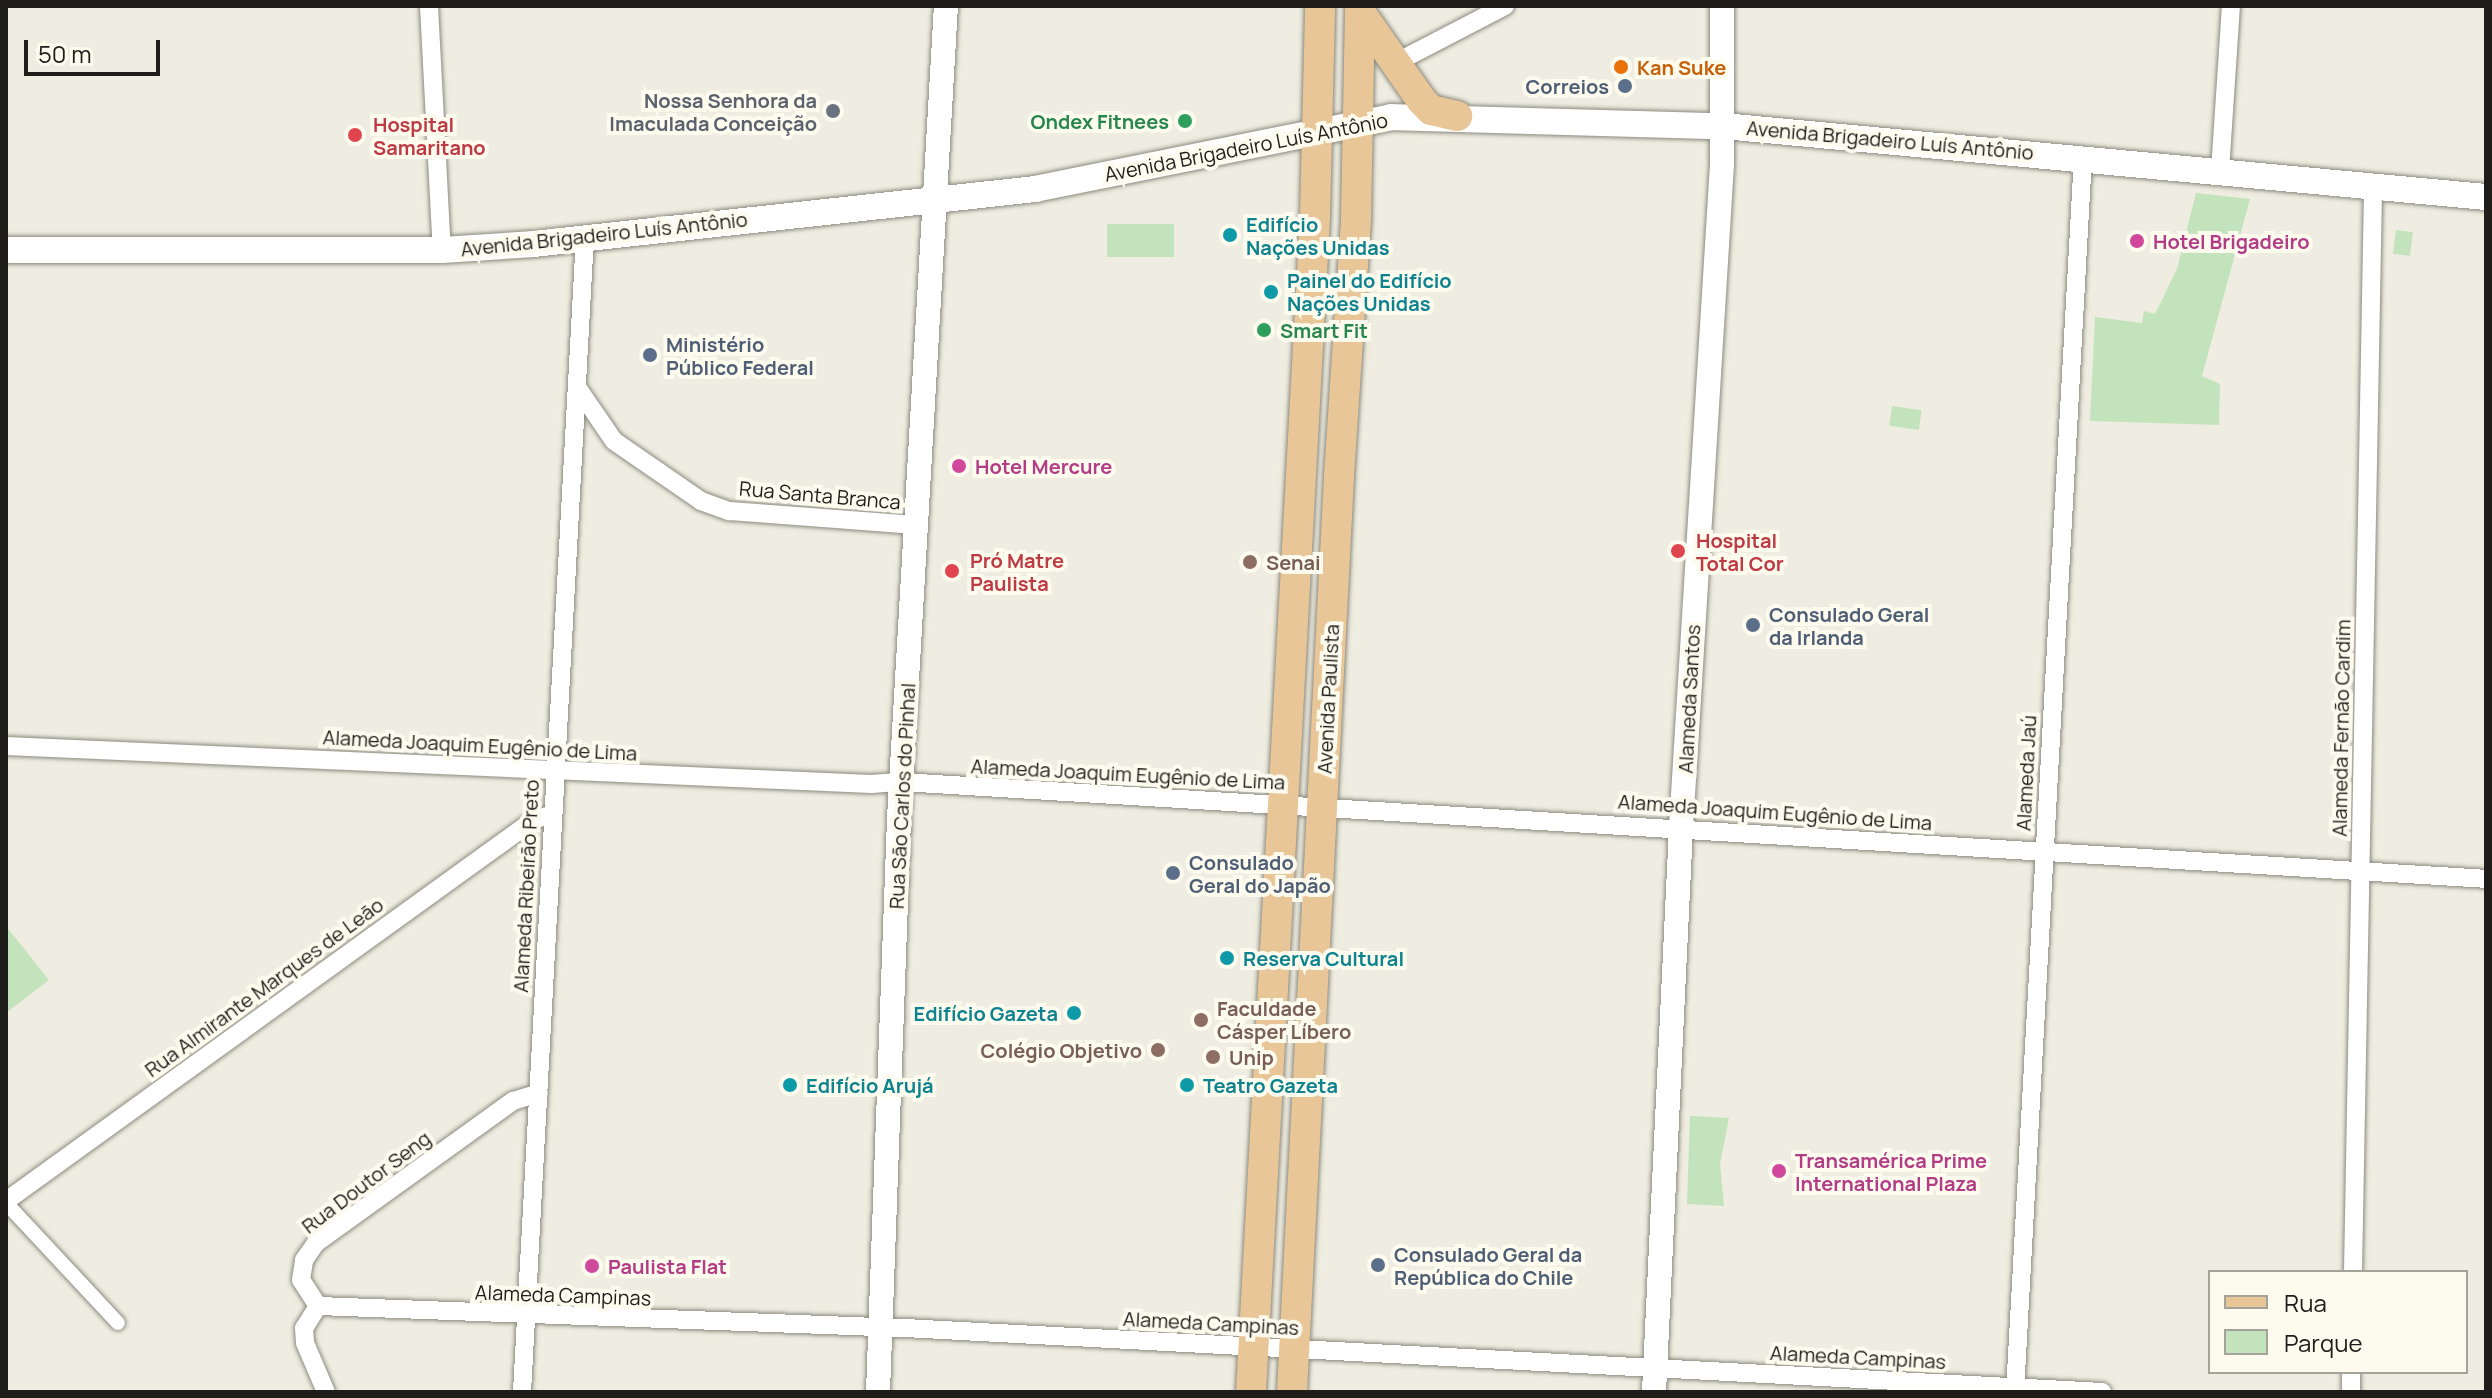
<!DOCTYPE html>
<html>
<head>
<meta charset="utf-8">
<style>
	body { margin:0 }
	#map { position:relative; width:2492px; height:1398px; overflow:hidden; background:#efede1; font-family:Manrope,sans-serif }
	div>[style] { position:absolute }
	.green>* { inset:0; background:#c3e3bc; transform-origin:0 0 }
	.roads { filter:drop-shadow(0 0 2px #8c8a7f) drop-shadow(0 0 2px #8c8a7f) }
	.pedestrian>* { height:14px; margin:-7px; padding:0 7px; transform-origin:7px; border-radius:7px; background:#fff }
	.minor>* { height:18px; margin:-9px; padding:0 9px; transform-origin:9px; border-radius:9px; background:#fff }
	.tertiary>* { height:24px; margin:-12px; padding:0 12px; transform-origin:12px; border-radius:12px; background:#fff }
	.secondary>* { height:26px; margin:-13px; padding:0 13px; transform-origin:13px; border-radius:13px; background:#fff }
	.primary>* { height:30px; margin:-15px; padding:0 15px; transform-origin:15px; border-radius:15px; background:#e8c698 }
	.dots>* { width:22px; height:22px; translate:-50% -50%; box-sizing:border-box; border:4px solid #fdfaee; border-radius:50% }
	span { translate:-50% -50%; white-space:nowrap; text-align:center; line-height:1.15; -webkit-text-stroke:8px #fdfaee; paint-order:stroke }
	.food-label { font-size:20px; color:#c56008; font-weight:700 }
	.left { translate:0 -50%; text-align:left }
	.service-label { font-size:20px; color:#4e5e75; font-weight:700 }
	.right { translate:-100% -50%; text-align:right }
	.worship-label { font-size:20px; color:#5b616d; font-weight:700 }
	.leisure-label { font-size:20px; color:#27864d; font-weight:700 }
	.health-label { font-size:20px; color:#be3a42; font-weight:700 }
	.street-label { font-size:20px; color:#1e1d19 }
	.culture-label { font-size:20px; color:#0d838f; font-weight:700 }
	.hotel-label { font-size:20px; color:#b23c85; font-weight:700 }
	.education-label { font-size:20px; color:#785e54; font-weight:700 }
	.frame { position:absolute; inset:0; border:8px solid #1e1d19; pointer-events:none }
	.legend { position:absolute; left:2208px; top:1270px; width:260px; height:104px; box-sizing:border-box; background:#fdfaee; border:2px solid #a4a299; margin:0; padding:10px 14px; list-style:none; font-size:24px; color:#1e1d19 }
	.legend li { display:flex; align-items:center; gap:16px; height:40px }
	.legend b { width:40px; border:2px solid #a4a299 }
	.scale { position:absolute; left:24px; top:40px; width:136px; height:36px; box-sizing:border-box; border:4px solid #1e1d19; border-top:0; padding-left:10px; font-size:24px; line-height:28px; white-space:nowrap; color:#1e1d19; -webkit-text-stroke:6px #fdfaee; paint-order:stroke }
</style>
</head>
<body>
<div id="map">
	<div class="green">
		<i style="clip-path:polygon(2196px 193px,2250px 199px,2202px 376px,2220px 384px,2219px 425px,2090px 421px,2095px 317px,2142px 323px,2144px 311px,2155px 314px,2177px 269px)"></i>
		<i style="left:1107px;top:224px;width:67px;height:33px"></i>
		<i style="left:2396px;top:230px;width:17px;height:24px;rotate:7deg"></i>
		<i style="left:1892px;top:406px;width:30px;height:20px;rotate:8deg"></i>
		<i style="clip-path:polygon(6px 926px,49px 980px,6px 1013px)"></i>
		<i style="clip-path:polygon(1690px 1116px,1729px 1118px,1720px 1164px,1724px 1206px,1687px 1204px)"></i>
	</div>
	<div class="roads">
		<div class="pedestrian">
			<i style="left:6px;top:1203px;width:164px;rotate:47deg"></i>
		</div>
		<div class="minor">
			<i style="left:429px;top:6px;width:244px;rotate:87deg"></i>
			<i style="left:1395px;top:63px;width:124px;rotate:-27.4deg"></i>
			<i style="left:2220px;top:171px;width:165px;rotate:-86.2deg"></i>
			<i style="left:577px;top:387px;width:65px;rotate:55.6deg"></i>
			<i style="left:614px;top:441px;width:106px;rotate:34.6deg"></i>
			<i style="left:701px;top:501px;width:30px;rotate:20deg"></i>
			<i style="left:729px;top:511px;width:188px;rotate:4.3deg"></i>
			<i style="left:6px;top:746px;width:866px;rotate:2.52deg"></i>
			<i style="left:871px;top:784px;width:31px;rotate:-4deg"></i>
			<i style="left:902px;top:782px;width:1587px;rotate:3.5deg"></i>
			<i style="left:6px;top:1201px;width:653px;rotate:-35.83deg"></i>
			<i style="left:535px;top:819px;width:16px;rotate:-14deg"></i>
			<i style="left:2353px;top:1272px;width:1086px;rotate:-88.94deg"></i>
			<i style="left:318px;top:1306px;width:587px;rotate:2.15deg"></i>
			<i style="left:905px;top:1328px;width:1199px;rotate:3.06deg"></i>
			<i style="left:318px;top:1306px;width:31px;rotate:-123deg"></i>
			<i style="left:301px;top:1280px;width:20px;rotate:-81deg"></i>
			<i style="left:304px;top:1260px;width:21px;rotate:-55deg"></i>
			<i style="left:316px;top:1243px;width:243px;rotate:-35.8deg"></i>
			<i style="left:513px;top:1101px;width:27px;rotate:-17deg"></i>
			<i style="left:318px;top:1306px;width:26px;rotate:122deg"></i>
			<i style="left:304px;top:1328px;width:15px;rotate:86deg"></i>
			<i style="left:305px;top:1343px;width:53px;rotate:66.8deg"></i>
			<i style="left:522px;top:1392px;width:1156px;rotate:-86.88deg"></i>
			<i style="left:2015px;top:1392px;width:1237px;rotate:-86.85deg"></i>
			<i style="left:2351px;top:1392px;width:20px;rotate:-90deg"></i>
		</div>
		<div class="tertiary">
			<i style="left:878px;top:1392px;width:574px;rotate:-87.9deg"></i>
			<i style="left:899px;top:818px;width:813px;rotate:-86.69deg"></i>
			<i style="left:1654px;top:1392px;width:566px;rotate:-87.26deg"></i>
			<i style="left:1681px;top:827px;width:663px;rotate:-86.46deg"></i>
			<i style="left:1722px;top:165px;width:159px;rotate:-90deg"></i>
		</div>
		<div class="secondary">
			<i style="left:6px;top:250px;width:436px"></i>
			<i style="left:442px;top:250px;width:92px;rotate:-3.7deg"></i>
			<i style="left:534px;top:244px;width:504px;rotate:-6.26deg"></i>
			<i style="left:1035px;top:189px;width:363px;rotate:-11.4deg"></i>
			<i style="left:1391px;top:117px;width:332px;rotate:1.6deg"></i>
			<i style="left:1723px;top:126px;width:766px;rotate:5.32deg"></i>
		</div>
		<div class="primary">
			<i style="left:1360px;top:12px;width:108px;rotate:55.1deg"></i>
			<i style="left:1422px;top:101px;width:13px;rotate:45deg"></i>
			<i style="left:1431px;top:110px;width:27px;rotate:13deg"></i>
			<i style="left:1251px;top:1392px;width:1178px;rotate:-86.88deg"></i>
			<i style="left:1315px;top:216px;width:210px;rotate:-88.6deg"></i>
			<i style="left:1292px;top:1392px;width:917px;rotate:-87.06deg"></i>
			<i style="left:1339px;top:476px;width:259px;rotate:-86.2deg"></i>
			<i style="left:1356px;top:218px;width:212px;rotate:-88.9deg"></i>
		</div>
	</div>
	<div class="dots">
		<i style="left:1621px;top:67px;background:#e8710a"></i>
		<i style="left:1625px;top:86px;background:#5c6f8a"></i>
		<i style="left:833px;top:111px;background:#6b7280"></i>
		<i style="left:1185px;top:121px;background:#2e9e5b"></i>
		<i style="left:355px;top:135px;background:#e0444e"></i>
		<i style="left:1230px;top:235px;background:#0f9aa8"></i>
		<i style="left:2137px;top:241px;background:#d1479c"></i>
		<i style="left:1271px;top:292px;background:#0f9aa8"></i>
		<i style="left:1264px;top:330px;background:#2e9e5b"></i>
		<i style="left:650px;top:355px;background:#5c6f8a"></i>
		<i style="left:959px;top:466px;background:#d1479c"></i>
		<i style="left:1678px;top:551px;background:#e0444e"></i>
		<i style="left:1250px;top:562px;background:#8d6e63"></i>
		<i style="left:952px;top:571px;background:#e0444e"></i>
		<i style="left:1753px;top:625px;background:#5c6f8a"></i>
		<i style="left:1173px;top:873px;background:#5c6f8a"></i>
		<i style="left:1227px;top:958px;background:#0f9aa8"></i>
		<i style="left:1074px;top:1013px;background:#0f9aa8"></i>
		<i style="left:1201px;top:1020px;background:#8d6e63"></i>
		<i style="left:1158px;top:1050px;background:#8d6e63"></i>
		<i style="left:1213px;top:1057px;background:#8d6e63"></i>
		<i style="left:790px;top:1085px;background:#0f9aa8"></i>
		<i style="left:1187px;top:1085px;background:#0f9aa8"></i>
		<i style="left:1779px;top:1171px;background:#d1479c"></i>
		<i style="left:1378px;top:1265px;background:#5c6f8a"></i>
		<i style="left:592px;top:1266px;background:#d1479c"></i>
	</div>
	<div class="food-label">
		<span class="left" style="left:1637px;top:67px">Kan Suke</span>
	</div>
	<div class="service-label">
		<span class="right" style="left:1609px;top:86px">Correios</span>
		<span class="left" style="left:666px;top:356px">Ministério<br>Público Federal</span>
		<span class="left" style="left:1769px;top:626px">Consulado Geral<br>da Irlanda</span>
		<span class="left" style="left:1189px;top:874px">Consulado<br>Geral do Japão</span>
		<span class="left" style="left:1394px;top:1266px">Consulado Geral da<br>República do Chile</span>
	</div>
	<div class="worship-label">
		<span class="right" style="left:817px;top:112px">Nossa Senhora da<br>Imaculada Conceição</span>
	</div>
	<div class="leisure-label">
		<span class="right" style="left:1169px;top:121px">Ondex Fitnees</span>
		<span class="left" style="left:1280px;top:330px">Smart Fit</span>
	</div>
	<div class="health-label">
		<span class="left" style="left:373px;top:136px">Hospital<br>Samaritano</span>
		<span class="left" style="left:1696px;top:552px">Hospital<br>Total Cor</span>
		<span class="left" style="left:970px;top:572px">Pró Matre<br>Paulista</span>
	</div>
	<div class="street-label">
		<span style="left:1890px;top:140px;rotate:5deg">Avenida Brigadeiro Luís Antônio</span>
		<span style="left:1246px;top:147px;rotate:-11deg">Avenida Brigadeiro Luís Antônio</span>
		<span style="left:604px;top:234px;rotate:-6deg">Avenida Brigadeiro Luís Antônio</span>
		<span style="left:820px;top:495px;rotate:5deg">Rua Santa Branca</span>
		<span style="left:1328px;top:699px;rotate:-87deg">Avenida Paulista</span>
		<span style="left:1689px;top:699px;rotate:-87deg">Alameda Santos</span>
		<span style="left:2341px;top:728px;rotate:-89deg">Alameda Fernão Cardim</span>
		<span style="left:480px;top:745px;rotate:3deg">Alameda Joaquim Eugênio de Lima</span>
		<span style="left:2026px;top:773px;rotate:-87deg">Alameda Jaú</span>
		<span style="left:1128px;top:774px;rotate:3deg">Alameda Joaquim Eugênio de Lima</span>
		<span style="left:902px;top:796px;rotate:-87deg">Rua São Carlos do Pinhal</span>
		<span style="left:1775px;top:812px;rotate:4deg">Alameda Joaquim Eugênio de Lima</span>
		<span style="left:526px;top:886px;rotate:-87deg">Alameda Ribeirão Preto</span>
		<span style="left:264px;top:987px;rotate:-36deg">Rua Almirante Marques de Leão</span>
		<span style="left:366px;top:1182px;rotate:-37deg">Rua Doutor Seng</span>
		<span style="left:563px;top:1295px;rotate:2deg">Alameda Campinas</span>
		<span style="left:1211px;top:1323px;rotate:3deg">Alameda Campinas</span>
		<span style="left:1858px;top:1357px;rotate:3deg">Alameda Campinas</span>
	</div>
	<div class="culture-label">
		<span class="left" style="left:1246px;top:236px">Edifício<br>Nações Unidas</span>
		<span class="left" style="left:1287px;top:292px">Painel do Edifício<br>Nações Unidas</span>
		<span class="left" style="left:1243px;top:958px">Reserva Cultural</span>
		<span class="right" style="left:1058px;top:1013px">Edifício Gazeta</span>
		<span class="left" style="left:806px;top:1085px">Edifício Arujá</span>
		<span class="left" style="left:1203px;top:1085px">Teatro Gazeta</span>
	</div>
	<div class="hotel-label">
		<span class="left" style="left:2153px;top:241px">Hotel Brigadeiro</span>
		<span class="left" style="left:975px;top:466px">Hotel Mercure</span>
		<span class="left" style="left:1795px;top:1172px">Transamérica Prime<br>International Plaza</span>
		<span class="left" style="left:608px;top:1266px">Paulista Flat</span>
	</div>
	<div class="education-label">
		<span class="left" style="left:1266px;top:562px">Senai</span>
		<span class="left" style="left:1217px;top:1020px">Faculdade<br>Cásper Líbero</span>
		<span class="right" style="left:1142px;top:1050px">Colégio Objetivo</span>
		<span class="left" style="left:1229px;top:1057px">Unip</span>
	</div>
	<div class="frame"></div>
	<ul class="legend">
	<li><b style="height:10px;background:#e8c698"></b>Rua</li>
	<li><b style="height:22px;background:#c3e3bc"></b>Parque</li>
	</ul>
	<div class="scale">50 m</div>
</div>
</body>
</html>
